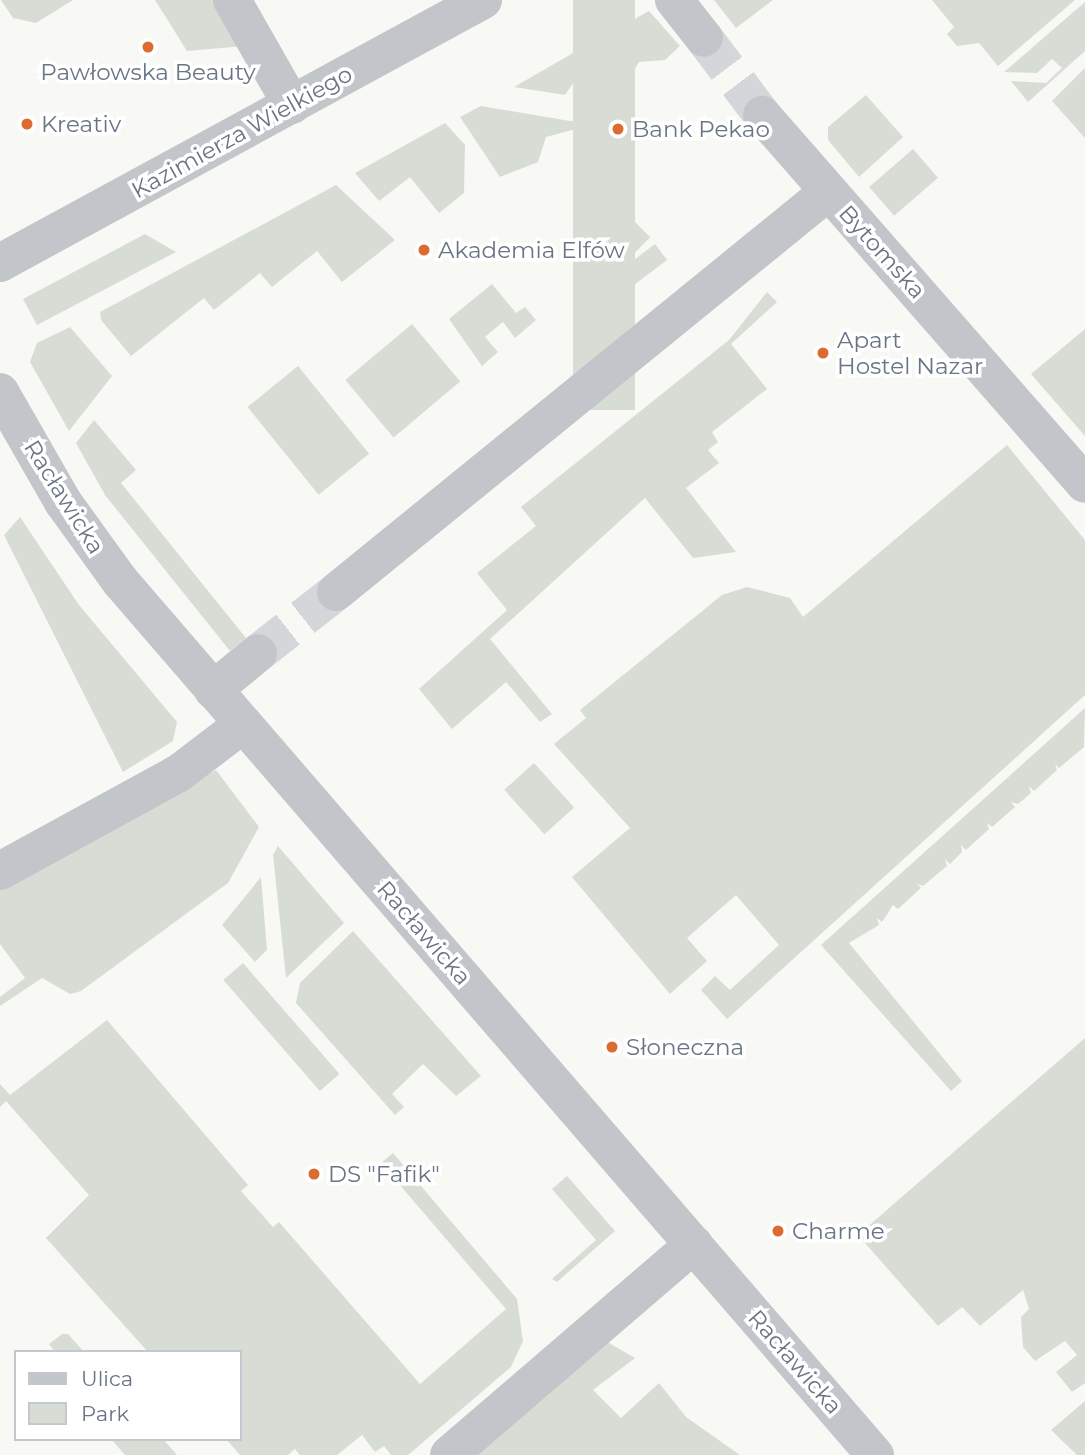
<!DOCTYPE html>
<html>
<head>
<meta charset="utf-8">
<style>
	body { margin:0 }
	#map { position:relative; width:1085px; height:1455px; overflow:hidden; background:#f8f8f5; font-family:Montserrat,sans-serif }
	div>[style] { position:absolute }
	.green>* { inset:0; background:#d7ddd5; transform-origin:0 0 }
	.minor-tunnel>* { height:38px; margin-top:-19px; transform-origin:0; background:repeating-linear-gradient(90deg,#d4d7d9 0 38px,transparent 0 57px) }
	.minor>* { height:38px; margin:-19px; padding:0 19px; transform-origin:19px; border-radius:19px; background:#c2c5c9 }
	.dots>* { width:19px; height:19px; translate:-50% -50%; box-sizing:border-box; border:4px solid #fff; border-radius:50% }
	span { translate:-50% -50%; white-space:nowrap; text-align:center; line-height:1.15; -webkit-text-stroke:7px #fff; paint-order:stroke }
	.poi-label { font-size:23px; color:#687585 }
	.left { translate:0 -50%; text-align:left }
	.street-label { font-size:23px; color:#687585 }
	.legend { position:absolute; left:14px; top:1350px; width:228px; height:91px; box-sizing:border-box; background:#fff; border:2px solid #c3c8ce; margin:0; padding:9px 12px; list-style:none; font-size:21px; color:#687585 }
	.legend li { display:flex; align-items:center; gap:14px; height:35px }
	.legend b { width:35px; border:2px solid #c3c8ce }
</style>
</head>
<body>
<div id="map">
	<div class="green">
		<i style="clip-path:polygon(1px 0,73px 0,36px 23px,13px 18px)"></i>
		<i style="clip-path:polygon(155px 0,217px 0,244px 46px,187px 51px)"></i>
		<i style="left:573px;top:0;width:62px;height:410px"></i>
		<i style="clip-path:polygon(714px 0,773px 0,736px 28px)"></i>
		<i style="clip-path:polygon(932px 0,1075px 0,998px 66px,979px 43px,957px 46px,947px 34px,954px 27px)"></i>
		<i style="clip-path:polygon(1085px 2px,1085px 51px,1028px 102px,1011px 81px,1046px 83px,1062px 68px,1052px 59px,1037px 73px,1004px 72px)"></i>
		<i style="clip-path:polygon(649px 11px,680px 46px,665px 60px,639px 62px,620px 96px,616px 29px)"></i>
		<i style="clip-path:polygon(594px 41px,596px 71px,576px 79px,565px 95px,514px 87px)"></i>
		<i style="clip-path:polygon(1085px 68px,1085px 138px,1052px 101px)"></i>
		<i style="clip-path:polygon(866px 95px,903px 137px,859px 177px,828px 140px,828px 127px)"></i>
		<i style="clip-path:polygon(481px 106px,582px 123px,583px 127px,546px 137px,538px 162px,500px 177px,460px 117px)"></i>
		<i style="clip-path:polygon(445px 123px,465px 145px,464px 193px,439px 213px,410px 177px,379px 201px,355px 173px)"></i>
		<i style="left:913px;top:149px;width:38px;height:58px;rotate:49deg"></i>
		<i style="clip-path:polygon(336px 185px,395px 240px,342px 282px,317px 251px,272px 287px,260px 273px,214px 310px,204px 298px,131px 356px,101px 320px,100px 312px)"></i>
		<i style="left:634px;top:221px;width:23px;height:86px;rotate:45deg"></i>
		<i style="clip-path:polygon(145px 234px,176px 252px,37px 325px,23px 299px)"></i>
		<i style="left:655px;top:244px;width:20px;height:91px;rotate:53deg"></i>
		<i style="clip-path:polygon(492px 284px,516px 313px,525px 307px,536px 320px,515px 338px,503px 322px,485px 337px,498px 352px,482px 366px,449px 319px)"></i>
		<i style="clip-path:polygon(767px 292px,777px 302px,731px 344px,767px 389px,712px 432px,718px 442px,708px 450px,719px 463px,686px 488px,736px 552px,693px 558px,645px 498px,490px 639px,552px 714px,540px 722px,506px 682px,452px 729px,419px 689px,507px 610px,477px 573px,536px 526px,521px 507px,729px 340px)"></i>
		<i style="left:412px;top:324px;width:75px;height:87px;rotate:50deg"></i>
		<i style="clip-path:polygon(70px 327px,112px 376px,69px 431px,30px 362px,37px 343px)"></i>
		<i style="clip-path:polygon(1085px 329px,1085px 436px,1031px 374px)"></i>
		<i style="left:298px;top:366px;width:113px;height:65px;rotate:51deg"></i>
		<i style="clip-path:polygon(94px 420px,136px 470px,121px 483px,246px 638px,230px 651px,105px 495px,76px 443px)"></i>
		<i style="clip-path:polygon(1007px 445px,1085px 540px,1085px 695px,727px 1019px,701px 990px,715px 976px,730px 990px,779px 945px,736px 895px,687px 938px,707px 961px,670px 994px,572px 877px,630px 828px,554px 744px,586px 718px,580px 710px,722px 595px,747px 587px,790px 598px,803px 617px)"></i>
		<i style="clip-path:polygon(20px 517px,79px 605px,177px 722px,173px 741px,123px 772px,4px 535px)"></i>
		<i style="clip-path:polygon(1085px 708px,1084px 747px,1059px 768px,1055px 764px,1057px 770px,1034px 791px,1029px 786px,1031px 793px,1018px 804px,1011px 802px,1015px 807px,992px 827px,987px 823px,989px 829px,966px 850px,961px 845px,962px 852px,950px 864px,945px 859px,947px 866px,923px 886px,917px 884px,921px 888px,898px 909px,893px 905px,882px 922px,877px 918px,879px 925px,849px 943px,962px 1081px,951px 1091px,821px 945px)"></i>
		<i style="left:534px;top:763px;width:60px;height:40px;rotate:48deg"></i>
		<i style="clip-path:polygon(216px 770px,259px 827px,228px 883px,81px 991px,70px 994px,42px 978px,0 1006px,0 997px,25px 978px,0 944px,0 885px)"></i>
		<i style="clip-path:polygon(278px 846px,344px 923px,286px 978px,273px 855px)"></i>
		<i style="clip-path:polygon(261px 877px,267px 950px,255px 962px,222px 925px)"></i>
		<i style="clip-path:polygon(353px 931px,481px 1076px,456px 1096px,423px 1064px,392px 1094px,404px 1107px,395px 1115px,296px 1003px,300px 983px)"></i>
		<i style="left:243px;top:963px;width:147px;height:26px;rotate:49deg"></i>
		<i style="clip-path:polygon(107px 1020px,248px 1185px,241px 1191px,273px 1227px,279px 1222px,420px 1384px,506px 1309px,381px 1163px,393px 1153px,517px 1299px,523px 1341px,511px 1367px,408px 1455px,391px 1455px,384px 1446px,375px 1452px,362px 1435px,337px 1455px,300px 1455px,295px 1449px,288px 1455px,240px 1455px,226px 1439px,240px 1439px,240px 1352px,148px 1352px,46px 1238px,89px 1195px,6px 1101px,0 1107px,0 1084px,10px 1095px)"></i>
		<i style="clip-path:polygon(1085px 1038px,1085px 1383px,1072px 1392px,1056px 1372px,1077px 1355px,1065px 1341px,1035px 1361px,1023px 1347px,1021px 1317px,1029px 1309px,1023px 1290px,980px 1326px,962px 1307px,938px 1326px,858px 1235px)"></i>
		<i style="clip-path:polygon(567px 1176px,615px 1231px,557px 1282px,552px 1279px,596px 1240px,552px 1189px)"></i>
		<i style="clip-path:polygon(62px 1334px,68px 1334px,84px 1352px,55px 1352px,49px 1344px)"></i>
		<i style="clip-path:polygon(602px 1339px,635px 1358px,593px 1390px,621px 1418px,659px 1383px,686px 1417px,740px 1455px,470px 1455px)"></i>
		<i style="clip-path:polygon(1085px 1401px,1085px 1455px,1077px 1455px,1051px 1430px)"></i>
		<i style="clip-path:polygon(111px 1439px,163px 1439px,177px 1455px,125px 1455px)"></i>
	</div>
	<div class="minor-tunnel">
		<i style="left:704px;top:38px;width:96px;rotate:53deg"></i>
		<i style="left:258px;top:653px;width:99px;rotate:-38deg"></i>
	</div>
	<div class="minor">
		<i style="left:232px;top:0;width:121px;rotate:60.3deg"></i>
		<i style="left:674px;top:0;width:48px;rotate:51.7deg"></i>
		<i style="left:762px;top:115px;width:490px;rotate:48.8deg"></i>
		<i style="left:0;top:263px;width:550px;rotate:-28.57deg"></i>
		<i style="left:0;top:392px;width:127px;rotate:60.2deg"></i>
		<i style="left:63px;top:502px;width:97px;rotate:54.2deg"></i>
		<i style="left:120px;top:581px;width:1155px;rotate:49.18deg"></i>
		<i style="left:336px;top:592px;width:634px;rotate:-39.11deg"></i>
		<i style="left:213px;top:690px;width:58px;rotate:-39.4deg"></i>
		<i style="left:0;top:871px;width:204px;rotate:-28.7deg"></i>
		<i style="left:179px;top:773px;width:79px;rotate:-37.3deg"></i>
		<i style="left:449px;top:1455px;width:323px;rotate:-40.7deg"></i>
	</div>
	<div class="dots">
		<i style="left:148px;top:47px;background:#dc6a31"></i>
		<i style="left:27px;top:124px;background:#dc6a31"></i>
		<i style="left:618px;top:129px;background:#dc6a31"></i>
		<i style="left:424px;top:250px;background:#dc6a31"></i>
		<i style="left:823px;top:353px;background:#dc6a31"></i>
		<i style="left:612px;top:1047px;background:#dc6a31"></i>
		<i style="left:314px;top:1174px;background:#dc6a31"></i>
		<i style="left:778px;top:1231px;background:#dc6a31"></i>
	</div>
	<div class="poi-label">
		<span style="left:148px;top:72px">Pawłowska Beauty</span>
		<span class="left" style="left:41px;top:124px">Kreativ</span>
		<span class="left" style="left:632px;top:129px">Bank Pekao</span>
		<span class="left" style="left:438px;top:250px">Akademia Elfów</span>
		<span class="left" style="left:837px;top:353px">Apart<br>Hostel Nazar</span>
		<span class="left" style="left:626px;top:1047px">Słoneczna</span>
		<span class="left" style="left:328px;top:1174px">DS "Fafik"</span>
		<span class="left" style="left:792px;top:1231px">Charme</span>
	</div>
	<div class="street-label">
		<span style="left:242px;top:132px;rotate:-29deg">Kazimierza Wielkiego</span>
		<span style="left:882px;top:252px;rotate:48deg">Bytomska</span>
		<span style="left:64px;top:497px;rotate:58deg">Racławicka</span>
		<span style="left:424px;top:933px;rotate:49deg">Racławicka</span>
		<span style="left:795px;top:1362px;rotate:49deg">Racławicka</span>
	</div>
	<ul class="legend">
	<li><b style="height:9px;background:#c2c5c9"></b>Ulica</li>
	<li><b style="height:19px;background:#d7ddd5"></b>Park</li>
	</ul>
</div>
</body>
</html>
